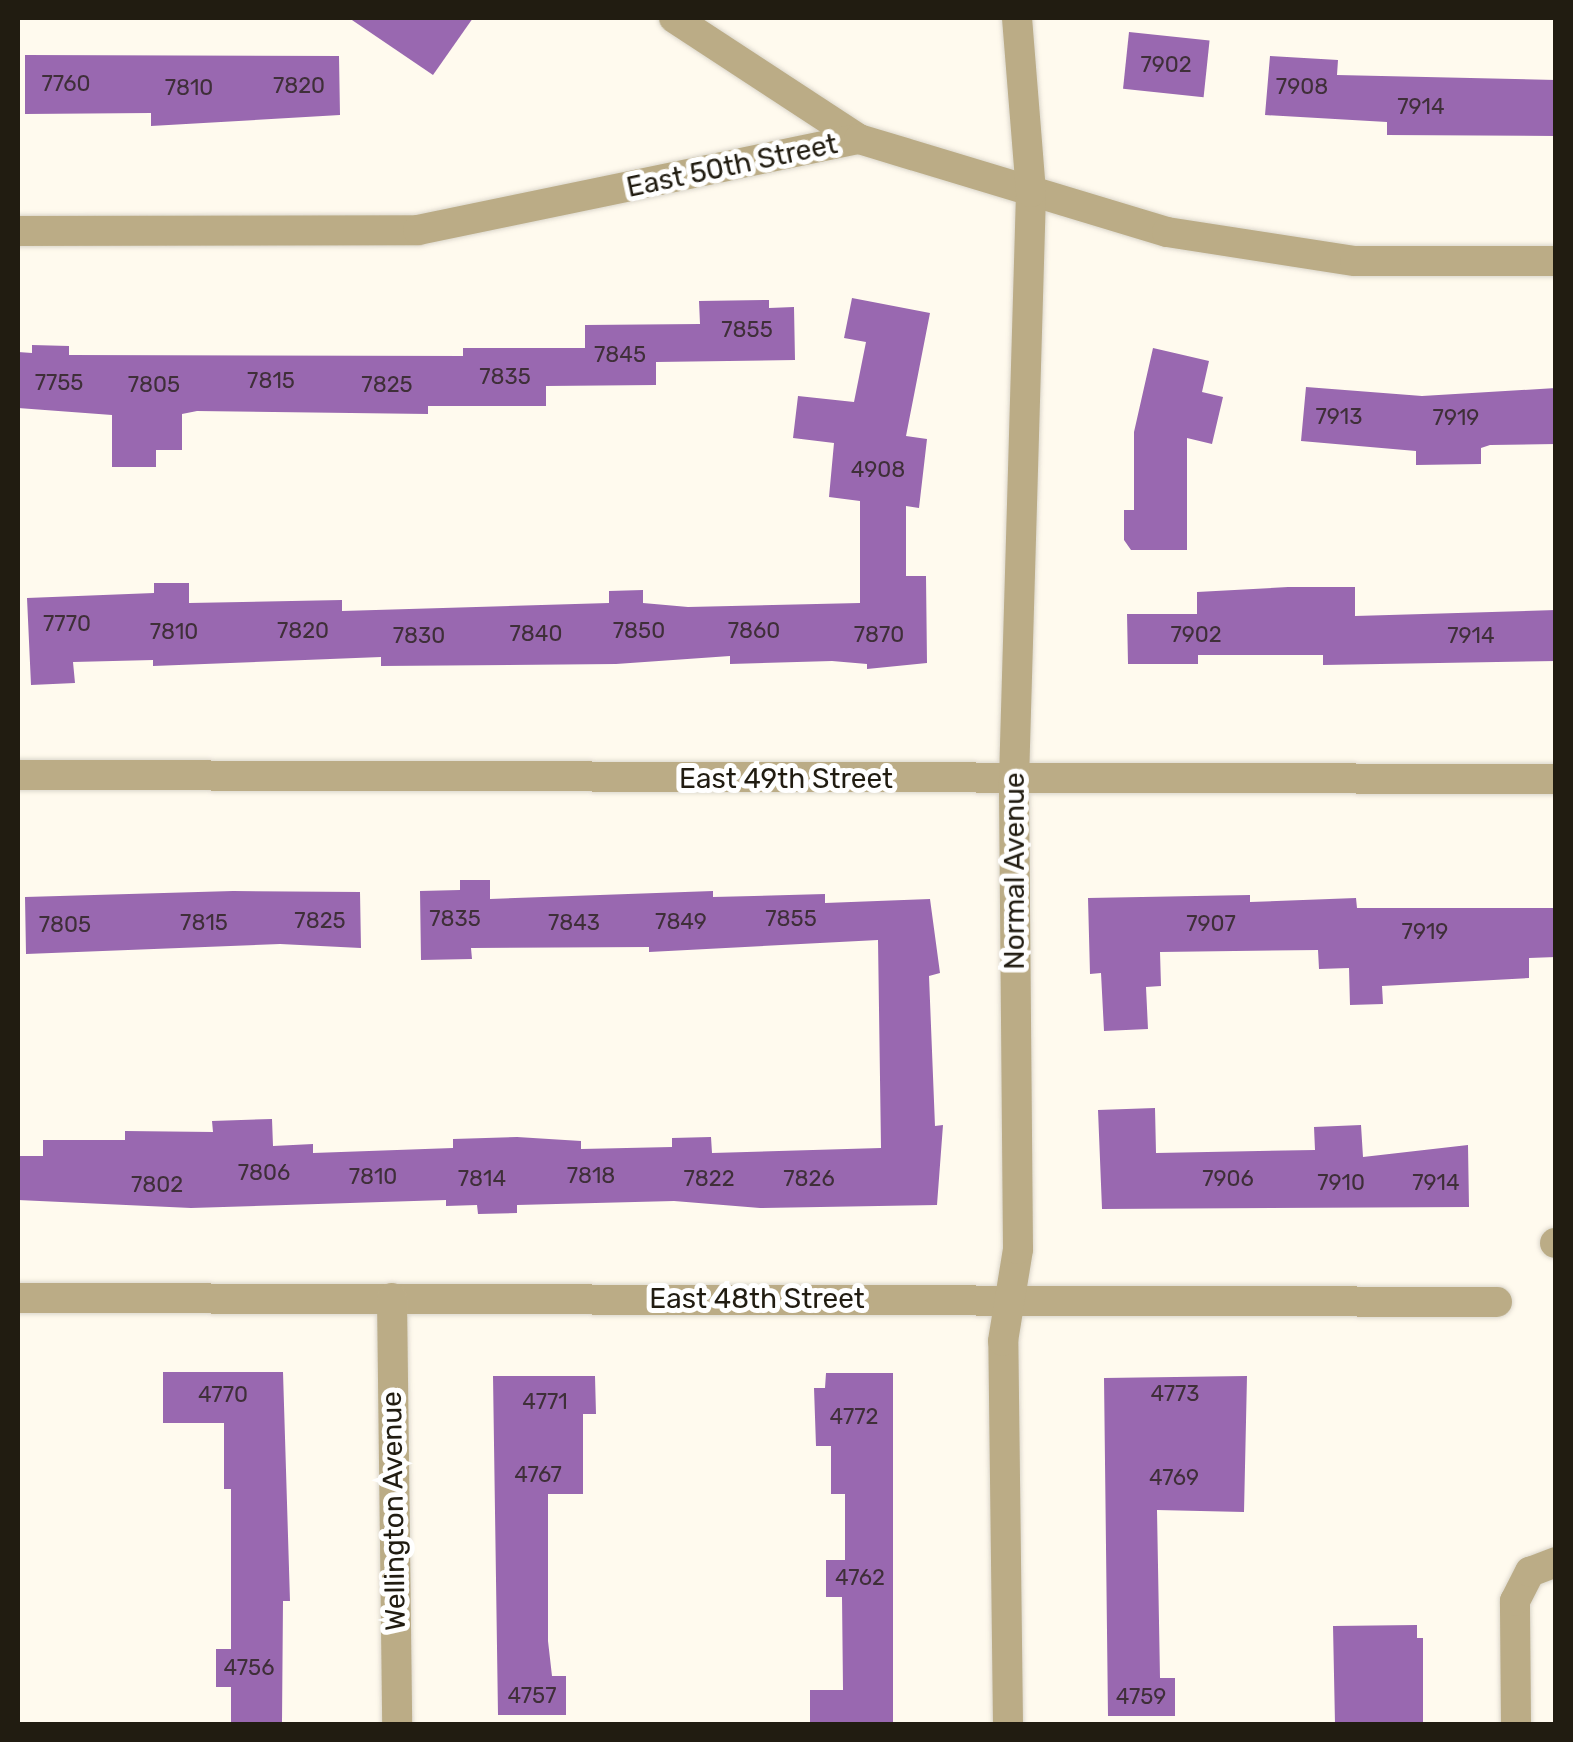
<!DOCTYPE html>
<html>
<head>
<meta charset="utf-8">
<style>
	body { margin:0 }
	#map { position:relative; width:1573px; height:1742px; overflow:hidden; background:#fffaee; font-family:Rubik,sans-serif }
	div>[style] { position:absolute }
	.building>* { inset:0; background:#9968b0; transform-origin:0 0 }
	.roads { filter:drop-shadow(0 0 2px #dbd6cb) drop-shadow(0 0 2px #dbd6cb) }
	.minor>* { height:30px; margin:-15px; padding:0 15px; transform-origin:15px; border-radius:15px; background:#bbac86 }
	span { translate:-50% -50%; white-space:nowrap; text-align:center; line-height:1.15; -webkit-text-stroke:10px #fff; paint-order:stroke }
	.number-label { font-size:22px; color:#3f2f39 }
	.number-label span { -webkit-text-stroke-width:0 }
	.street-label { font-size:28px; color:#211c11 }
	.frame { position:absolute; inset:0; border:20px solid #211c11; pointer-events:none }
</style>
</head>
<body>
<div id="map">
	<div class="building">
		<i style="clip-path:polygon(349px 18px,473px 18px,433px 75px)"></i>
		<i style="left:1129px;top:32px;width:81px;height:57px;rotate:6deg"></i>
		<i style="clip-path:polygon(25px 55px,339px 56px,340px 115px,151px 126px,151px 113px,25px 114px)"></i>
		<i style="clip-path:polygon(1270px 56px,1338px 60px,1337px 75px,1556px 80px,1556px 136px,1387px 135px,1387px 122px,1265px 115px)"></i>
		<i style="clip-path:polygon(852px 298px,930px 313px,906px 436px,927px 439px,919px 508px,906px 506px,906px 576px,926px 576px,927px 663px,867px 669px,867px 664px,832px 661px,730px 664px,730px 656px,616px 664px,381px 666px,381px 657px,153px 666px,153px 660px,73px 662px,75px 683px,31px 685px,27px 598px,154px 593px,154px 583px,189px 583px,189px 603px,342px 600px,342px 611px,609px 603px,609px 591px,643px 590px,643px 603px,688px 607px,860px 603px,860px 501px,829px 497px,834px 443px,793px 438px,798px 396px,854px 402px,866px 342px,844px 338px)"></i>
		<i style="clip-path:polygon(769px 300px,769px 308px,794px 307px,795px 360px,656px 362px,656px 385px,546px 386px,546px 406px,428px 406px,428px 414px,197px 411px,182px 414px,182px 450px,156px 450px,156px 467px,112px 467px,112px 415px,18px 408px,18px 352px,32px 353px,32px 345px,69px 346px,69px 355px,463px 356px,463px 348px,585px 348px,585px 325px,700px 324px,699px 301px)"></i>
		<i style="clip-path:polygon(1153px 348px,1209px 361px,1202px 392px,1223px 397px,1212px 444px,1187px 438px,1187px 550px,1131px 550px,1124px 540px,1124px 510px,1134px 510px,1134px 432px)"></i>
		<i style="clip-path:polygon(1306px 387px,1422px 396px,1556px 388px,1556px 444px,1490px 445px,1481px 448px,1481px 464px,1416px 465px,1416px 451px,1301px 441px)"></i>
		<i style="clip-path:polygon(1288px 587px,1355px 587px,1355px 616px,1556px 610px,1556px 661px,1323px 665px,1323px 655px,1198px 655px,1198px 664px,1128px 664px,1127px 614px,1197px 614px,1197px 592px)"></i>
		<i style="clip-path:polygon(460px 880px,490px 880px,490px 899px,713px 891px,713px 897px,825px 894px,825px 903px,930px 899px,940px 973px,929px 976px,935px 1126px,943px 1125px,937px 1205px,760px 1208px,674px 1201px,517px 1205px,517px 1213px,478px 1214px,477px 1205px,446px 1206px,446px 1200px,191px 1208px,18px 1200px,18px 1156px,43px 1156px,43px 1140px,125px 1140px,125px 1131px,213px 1132px,212px 1121px,272px 1119px,273px 1146px,313px 1144px,313px 1153px,453px 1148px,453px 1139px,517px 1137px,581px 1141px,581px 1149px,672px 1147px,672px 1138px,711px 1137px,712px 1153px,881px 1148px,878px 940px,649px 952px,649px 947px,471px 948px,472px 959px,421px 960px,420px 891px,460px 890px)"></i>
		<i style="clip-path:polygon(233px 891px,360px 892px,361px 948px,280px 944px,26px 954px,25px 897px)"></i>
		<i style="clip-path:polygon(1250px 895px,1250px 902px,1356px 898px,1357px 908px,1556px 908px,1556px 957px,1529px 958px,1529px 978px,1382px 986px,1383px 1004px,1350px 1005px,1349px 968px,1319px 969px,1318px 950px,1160px 952px,1161px 986px,1146px 987px,1148px 1029px,1104px 1031px,1101px 973px,1090px 974px,1088px 898px)"></i>
		<i style="clip-path:polygon(1155px 1108px,1156px 1153px,1315px 1150px,1314px 1127px,1361px 1125px,1363px 1157px,1468px 1145px,1469px 1207px,1102px 1209px,1098px 1110px)"></i>
		<i style="clip-path:polygon(163px 1372px,283px 1372px,290px 1601px,283px 1601px,282px 1722px,231px 1722px,231px 1687px,216px 1687px,216px 1649px,231px 1649px,231px 1489px,224px 1489px,224px 1423px,163px 1423px)"></i>
		<i style="clip-path:polygon(826px 1373px,893px 1373px,893px 1722px,810px 1722px,810px 1690px,843px 1690px,842px 1597px,826px 1597px,826px 1560px,845px 1560px,845px 1494px,831px 1494px,831px 1446px,816px 1446px,814px 1388px,825px 1388px)"></i>
		<i style="clip-path:polygon(493px 1376px,595px 1376px,596px 1414px,583px 1414px,583px 1494px,548px 1494px,548px 1641px,552px 1676px,566px 1676px,566px 1715px,498px 1715px)"></i>
		<i style="clip-path:polygon(1247px 1376px,1244px 1512px,1157px 1510px,1160px 1678px,1175px 1678px,1175px 1716px,1108px 1716px,1104px 1378px)"></i>
		<i style="clip-path:polygon(1417px 1625px,1417px 1638px,1423px 1638px,1423px 1724px,1335px 1724px,1333px 1626px)"></i>
	</div>
	<div class="roads">
		<div class="minor">
			<i style="left:674px;top:18px;width:221px;rotate:33.2deg"></i>
			<i style="left:18px;top:231px;width:400px;rotate:-0.1deg"></i>
			<i style="left:418px;top:230px;width:450px;rotate:-11.7deg"></i>
			<i style="left:859px;top:139px;width:322px;rotate:16.8deg"></i>
			<i style="left:1167px;top:232px;width:190px;rotate:8.8deg"></i>
			<i style="left:1355px;top:261px;width:201px"></i>
			<i style="left:18px;top:775px;width:1538px;rotate:0.15deg"></i>
			<i style="left:1555px;top:1243px;width:1px"></i>
			<i style="left:18px;top:1298px;width:1479px;rotate:0.15deg"></i>
			<i style="left:392px;top:1298px;width:426px;rotate:89.3deg"></i>
			<i style="left:1008px;top:1724px;width:383px;rotate:-90.7deg"></i>
			<i style="left:1003px;top:1341px;width:93px;rotate:-80.7deg"></i>
			<i style="left:1018px;top:1249px;width:469px;rotate:-90.5deg"></i>
			<i style="left:1014px;top:780px;width:588px;rotate:-88.34deg"></i>
			<i style="left:1031px;top:192px;width:175px;rotate:-94.6deg"></i>
			<i style="left:1516px;top:1724px;width:123px;rotate:-90.5deg"></i>
			<i style="left:1515px;top:1601px;width:33px;rotate:-63deg"></i>
			<i style="left:1530px;top:1572px;width:28px;rotate:-21deg"></i>
		</div>
	</div>
	<div class="number-label">
		<span style="left:1166px;top:65px">7902</span>
		<span style="left:66px;top:84px">7760</span>
		<span style="left:299px;top:86px">7820</span>
		<span style="left:1302px;top:87px">7908</span>
		<span style="left:189px;top:88px">7810</span>
		<span style="left:1421px;top:107px">7914</span>
		<span style="left:747px;top:330px">7855</span>
		<span style="left:620px;top:355px">7845</span>
		<span style="left:505px;top:377px">7835</span>
		<span style="left:271px;top:381px">7815</span>
		<span style="left:59px;top:383px">7755</span>
		<span style="left:154px;top:385px">7805</span>
		<span style="left:387px;top:385px">7825</span>
		<span style="left:1339px;top:417px">7913</span>
		<span style="left:1456px;top:418px">7919</span>
		<span style="left:878px;top:470px">4908</span>
		<span style="left:67px;top:624px">7770</span>
		<span style="left:303px;top:631px">7820</span>
		<span style="left:639px;top:631px">7850</span>
		<span style="left:754px;top:631px">7860</span>
		<span style="left:174px;top:632px">7810</span>
		<span style="left:536px;top:634px">7840</span>
		<span style="left:879px;top:635px">7870</span>
		<span style="left:1196px;top:635px">7902</span>
		<span style="left:419px;top:636px">7830</span>
		<span style="left:1471px;top:636px">7914</span>
		<span style="left:455px;top:919px">7835</span>
		<span style="left:791px;top:919px">7855</span>
		<span style="left:320px;top:921px">7825</span>
		<span style="left:681px;top:922px">7849</span>
		<span style="left:204px;top:923px">7815</span>
		<span style="left:574px;top:923px">7843</span>
		<span style="left:1211px;top:924px">7907</span>
		<span style="left:65px;top:925px">7805</span>
		<span style="left:1425px;top:932px">7919</span>
		<span style="left:264px;top:1173px">7806</span>
		<span style="left:591px;top:1176px">7818</span>
		<span style="left:373px;top:1177px">7810</span>
		<span style="left:482px;top:1179px">7814</span>
		<span style="left:709px;top:1179px">7822</span>
		<span style="left:809px;top:1179px">7826</span>
		<span style="left:1228px;top:1179px">7906</span>
		<span style="left:1341px;top:1183px">7910</span>
		<span style="left:1436px;top:1183px">7914</span>
		<span style="left:157px;top:1185px">7802</span>
		<span style="left:1175px;top:1394px">4773</span>
		<span style="left:223px;top:1395px">4770</span>
		<span style="left:545px;top:1402px">4771</span>
		<span style="left:854px;top:1417px">4772</span>
		<span style="left:538px;top:1475px">4767</span>
		<span style="left:1174px;top:1478px">4769</span>
		<span style="left:860px;top:1578px">4762</span>
		<span style="left:249px;top:1668px">4756</span>
		<span style="left:532px;top:1696px">4757</span>
		<span style="left:1141px;top:1697px">4759</span>
	</div>
	<div class="street-label">
		<span style="left:732px;top:166px;rotate:-12deg">East 50th Street</span>
		<span style="left:786px;top:779px">East 49th Street</span>
		<span style="left:1015px;top:871px;rotate:-90deg">Normal Avenue</span>
		<span style="left:757px;top:1299px">East 48th Street</span>
		<span style="left:394px;top:1511px;rotate:-91deg">Wellington Avenue</span>
	</div>
	<div class="frame"></div>
</div>
</body>
</html>
